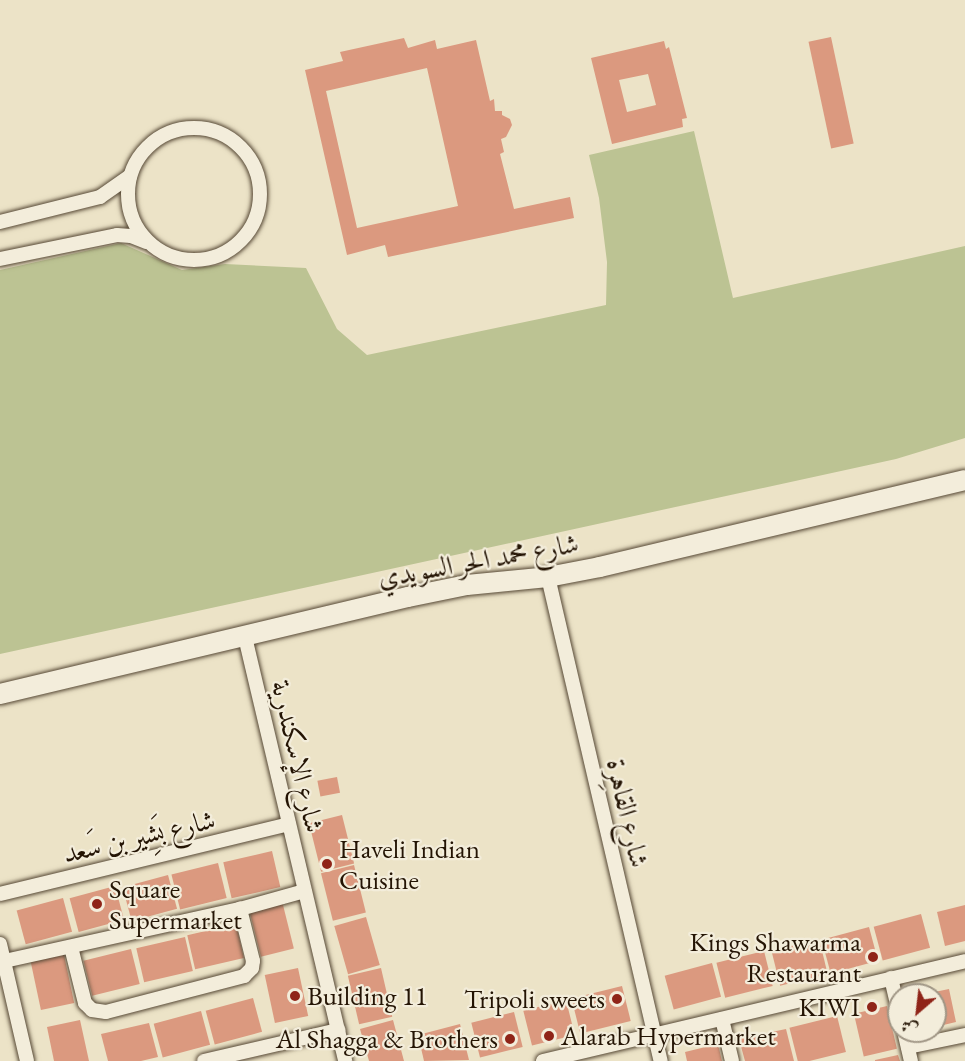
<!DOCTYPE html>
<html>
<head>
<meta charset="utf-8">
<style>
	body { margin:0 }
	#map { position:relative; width:965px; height:1061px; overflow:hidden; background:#ece3c7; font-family:"EB Garamond",Amiri,serif }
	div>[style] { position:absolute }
	.green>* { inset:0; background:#bcc393 }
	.building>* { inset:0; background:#db997f; transform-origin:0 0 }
	.roads { filter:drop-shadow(0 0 2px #564835) drop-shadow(0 0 2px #564835) }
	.street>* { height:14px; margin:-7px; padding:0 7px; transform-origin:7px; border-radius:7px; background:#f3eddb }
	.street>.ring { margin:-7px; padding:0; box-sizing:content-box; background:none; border:14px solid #f3eddb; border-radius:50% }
	.secondary>* { height:20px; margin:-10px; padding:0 10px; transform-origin:10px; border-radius:10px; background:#f3eddb }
	.dots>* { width:16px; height:16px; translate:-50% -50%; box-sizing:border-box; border:3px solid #f3eddb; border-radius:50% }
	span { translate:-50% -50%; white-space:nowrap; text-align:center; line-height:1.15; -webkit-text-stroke:4.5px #f3eddb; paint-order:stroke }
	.street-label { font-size:27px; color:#241404 }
	.poi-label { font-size:27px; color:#241404 }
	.left { translate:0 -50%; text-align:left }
	.right { translate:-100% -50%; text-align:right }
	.north { position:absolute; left:887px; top:983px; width:60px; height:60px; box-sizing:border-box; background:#f3eddb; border:2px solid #a09685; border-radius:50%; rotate:208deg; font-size:16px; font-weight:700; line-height:24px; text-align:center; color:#241404 }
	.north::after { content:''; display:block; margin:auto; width:21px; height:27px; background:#8f2418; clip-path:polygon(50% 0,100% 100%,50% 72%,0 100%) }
</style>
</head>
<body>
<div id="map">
	<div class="green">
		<i style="clip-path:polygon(694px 131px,733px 298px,965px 246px,965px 438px,896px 459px,0 654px,0 270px,121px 243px,182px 270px,225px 264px,306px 268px,337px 329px,367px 355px,606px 305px,607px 262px,599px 198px,589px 155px)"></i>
	</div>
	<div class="building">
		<i style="left:831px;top:37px;width:109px;height:23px;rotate:78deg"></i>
		<i style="clip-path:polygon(evenodd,404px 38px,408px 48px,435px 40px,437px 49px,476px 40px,490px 101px,494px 99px,495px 111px,502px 111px,502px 115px,510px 119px,512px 125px,506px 137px,501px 139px,504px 152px,500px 154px,514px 209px,570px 197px,574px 218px,388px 257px,385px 245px,347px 255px,305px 70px,343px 61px,340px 52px,404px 38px,427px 68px,458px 206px,357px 228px,326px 91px,427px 68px)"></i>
		<i style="clip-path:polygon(evenodd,664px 41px,666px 49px,669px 47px,687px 118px,682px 119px,683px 127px,612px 144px,591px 58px,664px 41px,648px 74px,656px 105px,627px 112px,619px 80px,648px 74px)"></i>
		<i style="left:337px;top:777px;width:16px;height:20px;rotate:79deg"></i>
		<i style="left:342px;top:815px;width:50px;height:34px;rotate:76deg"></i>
		<i style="left:272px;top:851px;width:37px;height:50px;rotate:77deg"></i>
		<i style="left:218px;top:863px;width:36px;height:48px;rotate:76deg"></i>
		<i style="left:354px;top:865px;width:49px;height:34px;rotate:76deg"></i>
		<i style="left:168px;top:875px;width:35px;height:47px;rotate:75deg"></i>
		<i style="left:115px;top:886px;width:35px;height:47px;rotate:75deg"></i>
		<i style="left:63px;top:898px;width:35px;height:48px;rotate:75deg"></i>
		<i style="left:282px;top:901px;width:49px;height:34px;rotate:76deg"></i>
		<i style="clip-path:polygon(965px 905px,965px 941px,945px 946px,937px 912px)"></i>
		<i style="left:921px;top:914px;width:35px;height:49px;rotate:75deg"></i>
		<i style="left:366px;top:917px;width:50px;height:33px;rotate:74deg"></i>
		<i style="left:236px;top:924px;width:35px;height:50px;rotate:77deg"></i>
		<i style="left:869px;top:927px;width:35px;height:49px;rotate:75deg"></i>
		<i style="left:185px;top:937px;width:35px;height:50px;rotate:77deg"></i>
		<i style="left:819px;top:939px;width:36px;height:49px;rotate:76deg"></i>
		<i style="left:131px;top:949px;width:36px;height:49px;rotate:76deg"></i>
		<i style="left:764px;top:951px;width:36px;height:49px;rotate:76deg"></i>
		<i style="left:64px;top:955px;width:49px;height:34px;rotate:78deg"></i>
		<i style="left:712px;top:963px;width:35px;height:49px;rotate:75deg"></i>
		<i style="left:298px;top:968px;width:49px;height:34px;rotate:78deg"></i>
		<i style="left:381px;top:968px;width:50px;height:34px;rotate:77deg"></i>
		<i style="left:622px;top:986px;width:36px;height:52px;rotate:76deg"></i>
		<i style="clip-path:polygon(949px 989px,956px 1022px,935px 1027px,935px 995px,925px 994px)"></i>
		<i style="left:253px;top:998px;width:35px;height:49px;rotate:75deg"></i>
		<i style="left:566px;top:1000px;width:36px;height:44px;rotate:76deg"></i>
		<i style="left:887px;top:1006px;width:44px;height:34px;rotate:77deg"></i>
		<i style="left:201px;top:1011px;width:35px;height:49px;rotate:75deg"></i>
		<i style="left:514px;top:1012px;width:36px;height:44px;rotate:76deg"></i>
		<i style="left:837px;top:1016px;width:37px;height:49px;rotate:76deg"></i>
		<i style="clip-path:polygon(80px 1020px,89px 1061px,54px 1061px,47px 1027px)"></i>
		<i style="clip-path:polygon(393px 1020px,404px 1061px,369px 1061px,360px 1029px)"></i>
		<i style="clip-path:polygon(149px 1023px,158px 1057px,141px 1061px,108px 1061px,101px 1034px)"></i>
		<i style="clip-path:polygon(460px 1024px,469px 1060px,424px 1061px,418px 1035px)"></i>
		<i style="clip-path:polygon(786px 1029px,794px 1061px,745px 1061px,739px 1039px)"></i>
		<i style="clip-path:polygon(718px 1044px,722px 1061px,687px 1061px,685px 1052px)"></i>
		<i style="clip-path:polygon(898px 1055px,900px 1061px,875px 1061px,875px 1060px)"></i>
	</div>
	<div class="roads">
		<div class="street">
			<i class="ring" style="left:128px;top:128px;width:118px;height:118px"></i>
			<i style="left:0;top:222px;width:103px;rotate:-14deg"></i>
			<i style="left:100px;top:197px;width:37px;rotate:-35deg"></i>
			<i style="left:0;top:259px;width:119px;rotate:-11.6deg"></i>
			<i style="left:117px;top:235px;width:14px;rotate:4deg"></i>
			<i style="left:131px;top:236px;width:17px;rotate:21deg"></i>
			<i style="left:548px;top:577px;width:497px;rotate:76.9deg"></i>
			<i style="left:245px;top:637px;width:436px;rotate:76.7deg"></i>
			<i style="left:0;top:894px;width:297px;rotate:-13.6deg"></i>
			<i style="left:0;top:944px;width:120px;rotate:77deg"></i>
			<i style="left:71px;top:947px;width:58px;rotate:76deg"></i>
			<i style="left:85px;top:1003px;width:10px;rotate:45deg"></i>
			<i style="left:92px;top:1010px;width:14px;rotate:8deg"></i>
			<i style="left:106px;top:1012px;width:143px;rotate:-14.6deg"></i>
			<i style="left:244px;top:976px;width:11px;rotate:-45deg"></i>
			<i style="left:252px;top:968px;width:7px;rotate:-82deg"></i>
			<i style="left:253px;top:961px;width:54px;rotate:-104deg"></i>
			<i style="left:0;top:962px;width:246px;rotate:-12.5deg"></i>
			<i style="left:240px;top:909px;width:67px;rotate:-15.5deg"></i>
			<i style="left:891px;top:978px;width:35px;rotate:77deg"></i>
			<i style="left:722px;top:1019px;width:43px;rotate:76.6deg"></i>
			<i style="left:904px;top:1031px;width:31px;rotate:77deg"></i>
			<i style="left:908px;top:1047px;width:58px;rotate:-11.9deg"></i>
			<i style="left:204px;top:1061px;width:138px;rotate:-13deg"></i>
			<i style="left:543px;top:1061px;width:434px;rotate:-13.3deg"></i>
		</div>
		<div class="secondary">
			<i style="left:0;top:694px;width:419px;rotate:-13.4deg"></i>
			<i style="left:408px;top:597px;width:60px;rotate:-11.5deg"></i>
			<i style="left:467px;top:585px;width:81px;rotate:-5.6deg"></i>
			<i style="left:548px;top:577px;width:53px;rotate:-10.9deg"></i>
			<i style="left:600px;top:567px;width:375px;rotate:-13.4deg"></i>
		</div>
	</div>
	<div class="dots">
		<i style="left:327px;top:864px;background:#8f2418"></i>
		<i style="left:97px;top:904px;background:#8f2418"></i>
		<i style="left:873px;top:957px;background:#8f2418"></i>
		<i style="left:295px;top:996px;background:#8f2418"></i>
		<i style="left:617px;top:999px;background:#8f2418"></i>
		<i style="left:872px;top:1007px;background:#8f2418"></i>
		<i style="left:549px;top:1036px;background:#8f2418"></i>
		<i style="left:510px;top:1039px;background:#8f2418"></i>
	</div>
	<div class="street-label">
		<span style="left:478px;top:560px;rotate:-10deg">شارع محمد الحر السويدي</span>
		<span style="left:298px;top:756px;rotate:77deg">شارع الإسكندرية</span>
		<span style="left:628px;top:813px;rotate:77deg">شارع القاهِرة</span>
		<span style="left:139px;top:836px;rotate:-13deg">شارع بَشِير بن سَعد</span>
	</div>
	<div class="poi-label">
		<span class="left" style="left:339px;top:864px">Haveli Indian<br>Cuisine</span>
		<span class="left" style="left:109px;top:904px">Square<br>Supermarket</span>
		<span class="right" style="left:861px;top:957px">Kings Shawarma<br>Restaurant</span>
		<span class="left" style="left:307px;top:996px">Building 11</span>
		<span class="right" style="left:605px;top:999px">Tripoli sweets</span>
		<span class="right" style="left:860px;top:1007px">KIWI</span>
		<span class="left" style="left:561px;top:1036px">Alarab Hypermarket</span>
		<span class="right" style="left:498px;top:1039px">Al Shagga &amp; Brothers</span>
	</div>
	<div class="north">ش</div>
</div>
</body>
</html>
